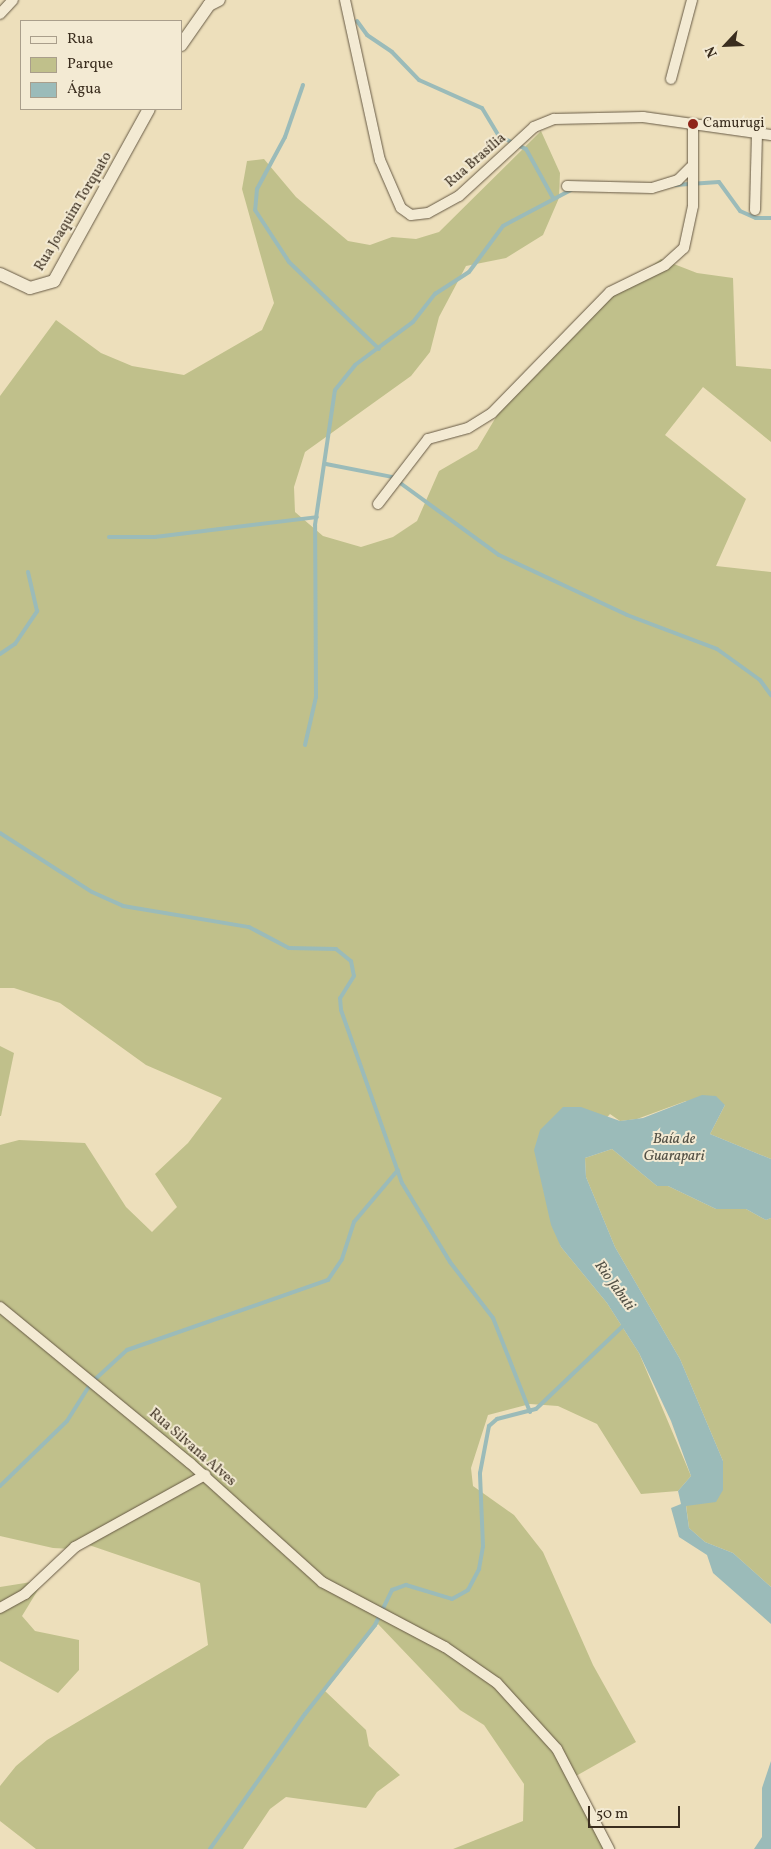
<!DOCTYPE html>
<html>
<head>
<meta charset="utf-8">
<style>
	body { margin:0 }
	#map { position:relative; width:771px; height:1849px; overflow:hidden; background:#eddfbb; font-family:Vollkorn,serif }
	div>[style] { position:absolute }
	.green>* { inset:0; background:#c0c08b }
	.water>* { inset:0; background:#9bbbb9 }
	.stream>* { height:4px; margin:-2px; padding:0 2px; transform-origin:2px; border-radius:2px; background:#9bbbb9 }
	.roads { filter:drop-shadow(0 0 1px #675a45) drop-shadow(0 0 1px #675a45) }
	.minor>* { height:10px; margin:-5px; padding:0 5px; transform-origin:5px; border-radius:5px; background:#f3ead3 }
	.tertiary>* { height:12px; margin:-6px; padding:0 6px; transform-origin:6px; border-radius:6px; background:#f3ead3 }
	.dots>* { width:14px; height:14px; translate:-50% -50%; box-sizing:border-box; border:2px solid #f3ead3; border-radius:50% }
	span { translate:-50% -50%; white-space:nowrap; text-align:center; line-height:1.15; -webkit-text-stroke:4px #f3ead3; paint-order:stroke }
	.poi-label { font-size:14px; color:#3a2d1e }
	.left { translate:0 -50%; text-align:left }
	.street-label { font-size:14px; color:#3a2d1e }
	.water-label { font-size:15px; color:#525045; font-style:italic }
	.legend { position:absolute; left:20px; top:20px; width:162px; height:90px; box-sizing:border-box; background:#f3ead3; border:1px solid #a99e8b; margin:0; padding:6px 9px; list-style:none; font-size:15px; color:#3a2d1e }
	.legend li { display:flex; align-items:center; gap:10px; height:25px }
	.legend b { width:25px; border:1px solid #a99e8b }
	.north { position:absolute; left:701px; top:20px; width:50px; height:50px; -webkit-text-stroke:4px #f3ead3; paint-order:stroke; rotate:245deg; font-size:14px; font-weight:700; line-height:20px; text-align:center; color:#3a2d1e }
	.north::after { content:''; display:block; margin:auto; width:18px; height:22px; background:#3a2d1e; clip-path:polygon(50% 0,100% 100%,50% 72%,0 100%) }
	.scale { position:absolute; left:588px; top:1806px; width:92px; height:22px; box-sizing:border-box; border:2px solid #3a2d1e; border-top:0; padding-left:6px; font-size:15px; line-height:18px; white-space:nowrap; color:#3a2d1e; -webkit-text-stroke:4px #f3ead3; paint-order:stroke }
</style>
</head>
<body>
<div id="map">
	<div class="green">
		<i style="clip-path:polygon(541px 131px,560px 173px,559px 198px,543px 235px,506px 258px,466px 266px,439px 317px,430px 352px,411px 376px,305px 452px,294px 487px,295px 512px,323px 536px,361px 547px,393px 537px,417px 521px,439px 471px,477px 449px,499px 412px,590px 314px,661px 259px,697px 273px,733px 278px,736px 366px,771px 369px,771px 442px,703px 387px,665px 435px,746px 499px,716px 566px,771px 572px,771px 1159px,710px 1134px,725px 1105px,686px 1101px,637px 1119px,620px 1121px,610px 1114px,543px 1188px,561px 1247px,607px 1303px,639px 1353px,691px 1476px,678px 1491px,641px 1494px,597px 1424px,558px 1406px,530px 1404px,488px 1415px,471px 1468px,473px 1486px,514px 1515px,543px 1552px,593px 1665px,636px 1742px,576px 1776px,611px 1849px,453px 1849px,523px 1821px,524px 1784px,484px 1725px,460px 1710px,378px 1624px,325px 1691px,366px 1730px,369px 1746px,400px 1775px,377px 1792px,366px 1808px,286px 1797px,270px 1809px,243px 1849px,36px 1849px,0 1821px,0 1786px,16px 1766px,47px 1740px,208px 1645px,200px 1583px,86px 1544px,73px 1549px,53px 1548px,0 1536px,0 1145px,19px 1140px,85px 1143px,126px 1207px,152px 1232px,177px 1207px,155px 1174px,188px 1143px,222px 1098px,146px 1065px,60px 1003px,14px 988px,0 988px,0 396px,56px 320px,101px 353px,132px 366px,184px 375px,262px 330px,274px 303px,242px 189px,247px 161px,264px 159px,296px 197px,348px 241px,370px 245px,392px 237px,416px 239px,439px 232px)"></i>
		<i style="clip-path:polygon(0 1046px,14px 1053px,1px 1116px,0 1116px)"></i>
		<i style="clip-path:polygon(612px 1149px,657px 1186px,668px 1186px,716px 1209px,746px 1209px,766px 1220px,771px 1218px,771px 1587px,733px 1553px,705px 1542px,689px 1528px,686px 1505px,723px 1461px,680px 1359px,615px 1247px,586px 1177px,585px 1158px)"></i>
		<i style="clip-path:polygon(44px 1580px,22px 1616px,35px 1631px,79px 1640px,79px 1670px,58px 1693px,0 1661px,0 1587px)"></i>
	</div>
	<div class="water">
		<i style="clip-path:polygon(702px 1095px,716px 1096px,725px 1105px,710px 1134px,771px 1159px,771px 1218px,766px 1220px,746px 1209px,716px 1209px,668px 1186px,657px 1186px,612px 1149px,585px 1158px,586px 1177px,615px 1247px,680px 1359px,723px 1461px,723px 1490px,716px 1502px,686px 1506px,689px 1528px,705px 1542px,733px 1553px,771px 1587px,771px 1624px,713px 1573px,707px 1555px,679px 1537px,671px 1508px,681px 1504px,678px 1491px,691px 1476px,671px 1421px,639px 1353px,607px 1303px,561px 1247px,551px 1225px,534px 1150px,540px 1130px,563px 1107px,581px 1107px,620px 1121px,643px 1118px)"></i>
		<i style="clip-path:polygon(771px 1761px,771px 1849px,754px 1849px,762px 1837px,762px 1788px)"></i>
	</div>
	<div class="stream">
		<i style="left:357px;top:21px;width:17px;rotate:54deg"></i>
		<i style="left:367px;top:35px;width:30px;rotate:34deg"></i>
		<i style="left:392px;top:52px;width:39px;rotate:46deg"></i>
		<i style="left:419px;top:80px;width:69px;rotate:24deg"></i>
		<i style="left:482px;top:108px;width:33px;rotate:59deg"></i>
		<i style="left:499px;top:136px;width:30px;rotate:26deg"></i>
		<i style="left:526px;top:149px;width:56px;rotate:61.1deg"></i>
		<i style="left:303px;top:85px;width:55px;rotate:109.1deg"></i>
		<i style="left:285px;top:137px;width:59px;rotate:118.3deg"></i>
		<i style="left:257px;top:189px;width:21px;rotate:95deg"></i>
		<i style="left:255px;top:210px;width:62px;rotate:56.8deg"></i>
		<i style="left:289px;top:262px;width:125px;rotate:44deg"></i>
		<i style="left:675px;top:185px;width:44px;rotate:-3.9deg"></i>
		<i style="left:719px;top:182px;width:36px;rotate:54deg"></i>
		<i style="left:740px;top:211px;width:17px;rotate:24deg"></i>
		<i style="left:756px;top:218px;width:15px"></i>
		<i style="left:326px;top:464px;width:67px;rotate:11.1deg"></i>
		<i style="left:392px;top:477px;width:132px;rotate:36.1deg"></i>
		<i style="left:499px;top:555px;width:141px;rotate:25.1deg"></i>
		<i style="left:627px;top:615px;width:96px;rotate:20.7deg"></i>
		<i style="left:717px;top:649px;width:53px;rotate:35.8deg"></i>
		<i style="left:760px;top:680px;width:19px;rotate:54deg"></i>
		<i style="left:109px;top:537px;width:46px"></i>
		<i style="left:155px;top:537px;width:163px;rotate:-7deg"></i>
		<i style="left:0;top:654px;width:18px;rotate:-34deg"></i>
		<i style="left:15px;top:644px;width:40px;rotate:-56deg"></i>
		<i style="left:37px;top:611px;width:40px;rotate:-103deg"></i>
		<i style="left:305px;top:745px;width:49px;rotate:-77.1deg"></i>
		<i style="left:316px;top:697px;width:172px;rotate:-90.3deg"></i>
		<i style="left:315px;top:525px;width:136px;rotate:-81.6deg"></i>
		<i style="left:335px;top:390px;width:32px;rotate:-51deg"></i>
		<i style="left:355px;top:365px;width:72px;rotate:-36.6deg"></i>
		<i style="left:413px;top:322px;width:36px;rotate:-52deg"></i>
		<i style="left:435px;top:294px;width:40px;rotate:-32.9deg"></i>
		<i style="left:469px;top:272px;width:57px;rotate:-53.5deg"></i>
		<i style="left:503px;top:226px;width:79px;rotate:-27.9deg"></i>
		<i style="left:0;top:833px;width:109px;rotate:32.7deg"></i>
		<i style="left:92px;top:892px;width:34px;rotate:24deg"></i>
		<i style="left:123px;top:906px;width:128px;rotate:9.5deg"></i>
		<i style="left:249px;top:927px;width:45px;rotate:27.7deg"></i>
		<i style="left:289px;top:948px;width:47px;rotate:1.2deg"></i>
		<i style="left:336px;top:949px;width:19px;rotate:39deg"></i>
		<i style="left:351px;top:961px;width:15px;rotate:79deg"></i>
		<i style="left:354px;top:976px;width:26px;rotate:122deg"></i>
		<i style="left:340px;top:998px;width:12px;rotate:85deg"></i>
		<i style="left:341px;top:1010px;width:183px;rotate:70.6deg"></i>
		<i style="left:402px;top:1183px;width:92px;rotate:58.7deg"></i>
		<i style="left:450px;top:1262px;width:71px;rotate:52.5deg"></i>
		<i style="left:493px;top:1318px;width:101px;rotate:68.5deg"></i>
		<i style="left:0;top:1486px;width:93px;rotate:-44.1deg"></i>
		<i style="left:67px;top:1421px;width:45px;rotate:-57.7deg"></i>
		<i style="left:91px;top:1383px;width:49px;rotate:-42.5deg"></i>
		<i style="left:127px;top:1350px;width:213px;rotate:-19.2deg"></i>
		<i style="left:328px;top:1280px;width:25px;rotate:-56deg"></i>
		<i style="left:342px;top:1259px;width:39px;rotate:-72deg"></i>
		<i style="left:354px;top:1222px;width:68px;rotate:-49.8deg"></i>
		<i style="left:210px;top:1849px;width:165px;rotate:-54.9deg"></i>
		<i style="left:305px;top:1714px;width:113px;rotate:-51.8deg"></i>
		<i style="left:375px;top:1625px;width:39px;rotate:-64deg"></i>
		<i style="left:392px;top:1590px;width:15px;rotate:-20deg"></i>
		<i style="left:406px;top:1585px;width:48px;rotate:16.9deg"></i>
		<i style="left:452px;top:1599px;width:18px;rotate:-29deg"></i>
		<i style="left:468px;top:1590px;width:24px;rotate:-62deg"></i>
		<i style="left:479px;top:1569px;width:23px;rotate:-80deg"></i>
		<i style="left:483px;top:1546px;width:73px;rotate:-92.4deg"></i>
		<i style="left:480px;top:1473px;width:48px;rotate:-79.2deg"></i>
		<i style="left:489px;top:1426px;width:11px;rotate:-41deg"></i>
		<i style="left:497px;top:1419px;width:40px;rotate:-14.4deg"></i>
		<i style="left:536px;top:1409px;width:122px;rotate:-43.7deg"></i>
	</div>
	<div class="roads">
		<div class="minor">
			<i style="left:345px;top:0;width:164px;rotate:77.7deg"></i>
			<i style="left:380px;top:160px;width:52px;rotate:66.4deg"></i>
			<i style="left:401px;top:208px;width:12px;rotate:35deg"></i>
			<i style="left:411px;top:215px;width:17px;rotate:-7deg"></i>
			<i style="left:428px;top:213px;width:35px;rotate:-29deg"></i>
			<i style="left:459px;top:196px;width:102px;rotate:-42.6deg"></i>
			<i style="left:534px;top:127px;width:22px;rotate:-22deg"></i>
			<i style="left:554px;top:119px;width:89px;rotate:-1.3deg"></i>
			<i style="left:643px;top:117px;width:129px;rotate:8deg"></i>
			<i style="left:0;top:14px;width:19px;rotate:-47deg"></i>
			<i style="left:671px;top:79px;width:82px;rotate:-75.1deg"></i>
			<i style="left:567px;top:186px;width:85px;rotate:1.3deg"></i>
			<i style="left:652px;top:188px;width:27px;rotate:-17deg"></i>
			<i style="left:678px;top:180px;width:18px;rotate:-45deg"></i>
			<i style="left:755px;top:210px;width:75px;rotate:-88.5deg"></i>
			<i style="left:378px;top:504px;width:82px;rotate:-52.4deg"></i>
			<i style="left:428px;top:439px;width:41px;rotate:-15.4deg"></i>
			<i style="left:468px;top:428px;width:28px;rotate:-32deg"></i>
			<i style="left:492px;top:413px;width:169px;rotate:-45.7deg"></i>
			<i style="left:610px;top:292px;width:61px;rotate:-26.1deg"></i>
			<i style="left:665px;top:265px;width:25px;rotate:-42deg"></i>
			<i style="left:684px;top:248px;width:43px;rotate:-77.9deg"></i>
			<i style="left:693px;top:206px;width:82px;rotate:-90deg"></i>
			<i style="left:0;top:1307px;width:246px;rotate:39.4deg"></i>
			<i style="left:190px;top:1463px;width:178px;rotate:42deg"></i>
			<i style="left:322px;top:1582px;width:139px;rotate:27.9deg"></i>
			<i style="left:445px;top:1647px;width:63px;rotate:34.7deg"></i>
			<i style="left:497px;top:1683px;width:89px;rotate:47.7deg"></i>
			<i style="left:557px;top:1749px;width:113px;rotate:62.5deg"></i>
			<i style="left:0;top:1608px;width:29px;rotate:-29deg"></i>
			<i style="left:25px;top:1594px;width:69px;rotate:-43.2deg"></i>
			<i style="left:75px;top:1547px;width:149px;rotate:-29deg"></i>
		</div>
		<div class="tertiary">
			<i style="left:181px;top:45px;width:49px;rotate:-55deg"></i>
			<i style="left:209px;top:5px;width:11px;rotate:-27deg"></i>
			<i style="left:0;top:274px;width:33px;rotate:25deg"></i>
			<i style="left:30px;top:288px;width:25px;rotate:-16deg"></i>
			<i style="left:54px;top:281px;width:196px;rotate:-61.1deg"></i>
		</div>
	</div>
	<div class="dots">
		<i style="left:693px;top:124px;background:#8f2418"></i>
	</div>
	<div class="poi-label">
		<span class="left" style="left:703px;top:124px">Camurugi</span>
	</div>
	<div class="street-label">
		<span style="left:476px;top:161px;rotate:-41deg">Rua Brasília</span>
		<span style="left:74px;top:212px;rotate:-59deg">Rua Joaquim Torquato</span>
		<span style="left:192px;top:1448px;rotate:41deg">Rua Silvana Alves</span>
	</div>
	<div class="water-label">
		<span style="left:674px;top:1148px">Baía de<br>Guarapari</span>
		<span style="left:614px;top:1286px;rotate:54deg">Rio Jabuti</span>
	</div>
	<ul class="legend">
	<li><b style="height:6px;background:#f3ead3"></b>Rua</li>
	<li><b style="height:14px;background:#c0c08b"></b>Parque</li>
	<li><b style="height:14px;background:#9bbbb9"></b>Água</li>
	</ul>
	<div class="north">N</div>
	<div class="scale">50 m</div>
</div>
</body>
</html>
